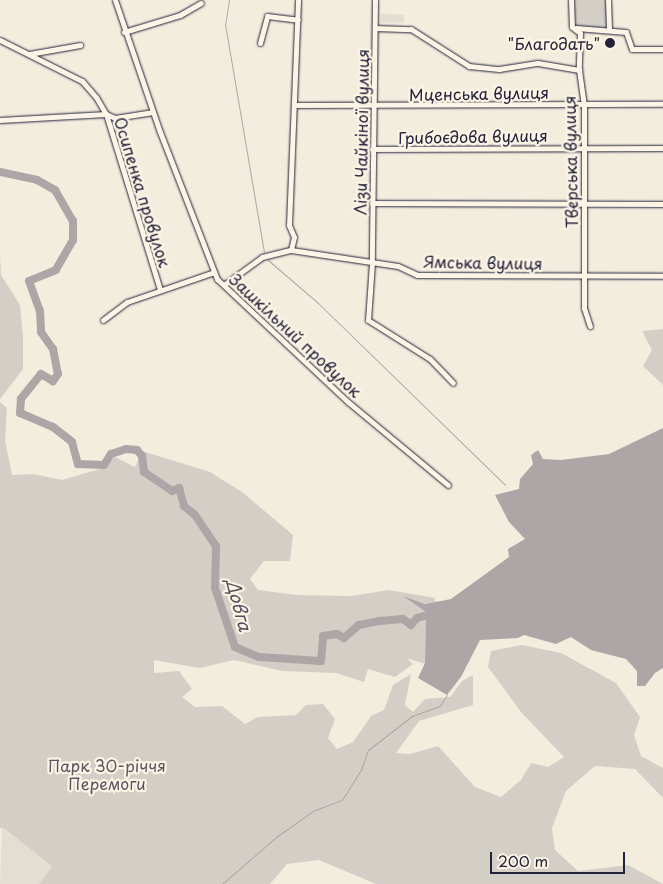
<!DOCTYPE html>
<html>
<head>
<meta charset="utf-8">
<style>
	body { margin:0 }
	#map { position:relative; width:663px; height:884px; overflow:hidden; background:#f3edde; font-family:"Playpen Sans",sans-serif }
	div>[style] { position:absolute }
	.built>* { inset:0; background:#e3ded2; transform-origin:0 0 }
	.green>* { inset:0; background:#d4cfc6 }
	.water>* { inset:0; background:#aca7a6 }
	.stream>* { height:1px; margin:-0.5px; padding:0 0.5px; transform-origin:0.5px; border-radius:0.5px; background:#aca7a6 }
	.river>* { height:8px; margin:-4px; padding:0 4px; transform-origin:4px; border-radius:4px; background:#aca7a6 }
	.roads { filter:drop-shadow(0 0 1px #22223b) drop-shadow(0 0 1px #22223b) }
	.minor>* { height:5px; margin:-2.5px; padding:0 2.5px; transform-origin:2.5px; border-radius:2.5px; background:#fcf5e5 }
	.dots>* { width:14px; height:14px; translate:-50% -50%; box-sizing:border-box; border:2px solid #fcf5e5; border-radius:50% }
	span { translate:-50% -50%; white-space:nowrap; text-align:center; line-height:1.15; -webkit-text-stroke:4.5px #fcf5e5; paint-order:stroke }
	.poi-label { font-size:16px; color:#22223b }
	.right { translate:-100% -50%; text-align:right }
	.street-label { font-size:16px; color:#22223b }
	.park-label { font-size:16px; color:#575665 }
	.water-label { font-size:18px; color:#525160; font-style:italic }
	.scale { position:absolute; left:490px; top:852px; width:135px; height:22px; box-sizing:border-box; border:2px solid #22223b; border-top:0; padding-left:6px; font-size:15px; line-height:18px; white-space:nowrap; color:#22223b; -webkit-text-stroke:4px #fcf5e5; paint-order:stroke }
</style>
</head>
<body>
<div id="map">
	<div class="built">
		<i style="left:381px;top:14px;width:23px;height:8px;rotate:2deg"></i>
		<i style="clip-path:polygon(2px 827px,52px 866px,39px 884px,0 884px)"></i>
	</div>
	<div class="green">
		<i style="clip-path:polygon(571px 0,608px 0,609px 30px,587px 32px,572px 27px)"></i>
		<i style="clip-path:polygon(0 253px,1px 275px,20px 305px,23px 337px,23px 369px,0 399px)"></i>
		<i style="clip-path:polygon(663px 329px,663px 385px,643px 366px,652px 350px,642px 331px)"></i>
		<i style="clip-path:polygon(0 402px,7px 408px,5px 440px,12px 475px,33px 474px,62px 480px,103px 468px,115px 457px,135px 467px,142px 451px,210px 472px,242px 492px,293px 535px,290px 561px,264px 561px,250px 579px,258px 590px,297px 595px,351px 596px,389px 590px,435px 598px,435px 602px,425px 604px,405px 597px,426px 612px,425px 664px,407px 658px,413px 664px,395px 677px,368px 669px,364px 682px,336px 673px,282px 671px,234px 660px,200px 668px,154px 660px,154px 673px,179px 671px,192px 689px,182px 697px,195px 707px,222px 706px,245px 724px,258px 717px,296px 715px,306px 705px,323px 704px,335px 719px,328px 738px,337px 749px,353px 742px,371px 716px,384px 710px,393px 685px,411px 674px,405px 705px,413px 712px,425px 699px,450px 697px,462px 681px,473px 675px,473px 705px,419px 721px,396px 753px,410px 754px,438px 746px,475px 787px,501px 797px,521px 780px,531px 763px,548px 767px,564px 757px,521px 712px,488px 667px,491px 651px,522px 645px,561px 653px,616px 683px,640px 717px,634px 735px,641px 756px,663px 768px,663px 798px,635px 769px,595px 766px,566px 791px,552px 828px,555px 850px,578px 871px,628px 865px,663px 884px,376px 884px,319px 860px,287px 864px,270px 884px,39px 884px,52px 866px,2px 827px,0 829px)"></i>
	</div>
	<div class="water">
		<i style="clip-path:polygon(663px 428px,663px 668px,655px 673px,645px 686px,637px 686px,637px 671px,626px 659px,591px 650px,571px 637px,556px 644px,524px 635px,518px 638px,480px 640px,461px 677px,447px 695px,418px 678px,425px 663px,426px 612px,403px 596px,425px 604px,451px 599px,509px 557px,508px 549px,525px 539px,509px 522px,495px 495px,519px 489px,520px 479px,533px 464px,531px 455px,538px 450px,543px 459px,561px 460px,609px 454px)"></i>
	</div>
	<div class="stream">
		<i style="left:229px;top:0;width:24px;rotate:99deg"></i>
		<i style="left:225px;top:24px;width:231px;rotate:80.3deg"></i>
		<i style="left:268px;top:260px;width:65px;rotate:40.6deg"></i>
		<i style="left:317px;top:302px;width:262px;rotate:44.2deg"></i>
		<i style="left:222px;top:884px;width:72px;rotate:-41deg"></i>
		<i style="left:276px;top:837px;width:45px;rotate:-35.1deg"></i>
		<i style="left:313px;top:811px;width:31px;rotate:-21deg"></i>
		<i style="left:342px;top:800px;width:36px;rotate:-58deg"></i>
		<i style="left:361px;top:770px;width:21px;rotate:-71deg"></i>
		<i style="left:368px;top:750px;width:56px;rotate:-37.7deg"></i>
		<i style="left:412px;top:716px;width:30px;rotate:-20deg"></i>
		<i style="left:440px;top:706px;width:13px;rotate:-58deg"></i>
	</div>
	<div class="river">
		<i style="left:0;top:172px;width:38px;rotate:12deg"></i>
		<i style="left:37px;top:180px;width:21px;rotate:29deg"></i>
		<i style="left:55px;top:190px;width:36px;rotate:60deg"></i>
		<i style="left:73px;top:221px;width:19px;rotate:90deg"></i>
		<i style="left:73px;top:240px;width:34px;rotate:120deg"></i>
		<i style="left:56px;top:270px;width:29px;rotate:158deg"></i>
		<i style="left:29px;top:281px;width:32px;rotate:70deg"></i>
		<i style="left:40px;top:311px;width:21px;rotate:87deg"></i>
		<i style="left:41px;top:332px;width:21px;rotate:55deg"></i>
		<i style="left:53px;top:349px;width:25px;rotate:79deg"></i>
		<i style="left:58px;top:374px;width:9px;rotate:126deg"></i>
		<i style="left:53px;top:381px;width:14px;rotate:-150deg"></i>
		<i style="left:41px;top:374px;width:32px;rotate:129deg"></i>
		<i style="left:21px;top:399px;width:14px;rotate:94deg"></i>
		<i style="left:20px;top:413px;width:36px;rotate:23deg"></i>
		<i style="left:53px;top:427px;width:24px;rotate:38deg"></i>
		<i style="left:72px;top:442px;width:23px;rotate:75deg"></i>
		<i style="left:78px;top:464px;width:26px;rotate:2deg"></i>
		<i style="left:104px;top:465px;width:13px;rotate:-58deg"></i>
		<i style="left:111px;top:454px;width:16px;rotate:-18deg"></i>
		<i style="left:126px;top:449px;width:11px;rotate:5deg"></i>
		<i style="left:137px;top:450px;width:8px;rotate:50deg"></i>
		<i style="left:142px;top:456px;width:16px;rotate:83deg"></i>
		<i style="left:144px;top:472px;width:34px;rotate:34deg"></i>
		<i style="left:172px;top:491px;width:8px;rotate:-23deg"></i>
		<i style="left:179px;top:488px;width:19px;rotate:74deg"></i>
		<i style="left:184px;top:506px;width:14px;rotate:39deg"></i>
		<i style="left:195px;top:515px;width:37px;rotate:56deg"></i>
		<i style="left:216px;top:546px;width:42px;rotate:91.4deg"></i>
		<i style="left:215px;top:588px;width:62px;rotate:71.3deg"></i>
		<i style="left:235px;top:647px;width:26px;rotate:23deg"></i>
		<i style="left:259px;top:657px;width:62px;rotate:3.7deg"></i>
		<i style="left:321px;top:661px;width:25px;rotate:-85deg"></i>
		<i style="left:323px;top:636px;width:14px;rotate:-8deg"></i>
		<i style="left:337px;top:634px;width:8px;rotate:30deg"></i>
		<i style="left:344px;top:638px;width:20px;rotate:-41deg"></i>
		<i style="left:359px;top:625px;width:20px;rotate:-11deg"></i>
		<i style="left:379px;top:621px;width:24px;rotate:-5deg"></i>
		<i style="left:403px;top:619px;width:10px;rotate:37deg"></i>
		<i style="left:411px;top:625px;width:9px;rotate:-49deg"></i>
		<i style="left:417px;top:618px;width:19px;rotate:-16deg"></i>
	</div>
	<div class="roads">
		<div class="minor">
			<i style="left:115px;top:0;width:139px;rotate:71.2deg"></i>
			<i style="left:160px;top:132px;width:158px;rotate:68.8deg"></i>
			<i style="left:217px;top:279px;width:180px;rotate:43.2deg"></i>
			<i style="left:348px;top:402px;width:130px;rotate:39.7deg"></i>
			<i style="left:375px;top:0;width:263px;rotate:90.7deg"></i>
			<i style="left:372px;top:263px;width:57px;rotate:94deg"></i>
			<i style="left:368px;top:320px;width:73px;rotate:32.2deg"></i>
			<i style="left:430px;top:359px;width:33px;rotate:46deg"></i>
			<i style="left:571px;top:0;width:27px;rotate:88deg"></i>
			<i style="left:572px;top:27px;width:10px;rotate:37deg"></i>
			<i style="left:580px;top:33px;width:37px;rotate:92deg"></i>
			<i style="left:579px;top:70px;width:34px;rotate:82deg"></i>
			<i style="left:584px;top:104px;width:204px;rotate:90deg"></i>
			<i style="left:584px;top:308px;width:19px;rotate:72deg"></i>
			<i style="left:608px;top:0;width:30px;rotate:88deg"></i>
			<i style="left:375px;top:28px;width:36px;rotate:2deg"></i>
			<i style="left:411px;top:29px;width:69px;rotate:32.5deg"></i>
			<i style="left:469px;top:66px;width:30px;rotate:6deg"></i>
			<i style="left:499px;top:69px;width:39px;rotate:-9deg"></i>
			<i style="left:538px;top:63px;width:42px;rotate:9.7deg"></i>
			<i style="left:576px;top:28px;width:50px;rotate:4.6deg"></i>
			<i style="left:626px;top:32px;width:18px;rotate:71deg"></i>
			<i style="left:632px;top:49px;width:31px"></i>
			<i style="left:124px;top:32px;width:59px;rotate:-16.9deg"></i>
			<i style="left:180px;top:15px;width:24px;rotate:-30deg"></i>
			<i style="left:0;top:40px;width:92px;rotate:26.6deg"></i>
			<i style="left:82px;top:81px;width:21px;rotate:49deg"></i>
			<i style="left:96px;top:97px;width:20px;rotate:60deg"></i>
			<i style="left:106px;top:114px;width:183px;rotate:72.9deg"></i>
			<i style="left:260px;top:43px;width:28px;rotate:-75deg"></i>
			<i style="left:267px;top:16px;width:31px;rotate:7deg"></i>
			<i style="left:29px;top:54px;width:52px;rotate:-10deg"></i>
			<i style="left:295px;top:105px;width:368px;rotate:-0.2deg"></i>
			<i style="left:0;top:120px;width:106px;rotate:-3.2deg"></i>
			<i style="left:106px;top:114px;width:10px;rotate:24deg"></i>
			<i style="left:115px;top:118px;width:37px;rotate:-9deg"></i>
			<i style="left:372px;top:149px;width:291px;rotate:-0.2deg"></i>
			<i style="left:372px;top:203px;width:291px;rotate:0.2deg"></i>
			<i style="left:291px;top:250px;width:13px;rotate:-77deg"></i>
			<i style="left:294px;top:237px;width:13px;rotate:-113deg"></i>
			<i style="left:289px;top:225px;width:225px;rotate:-87.7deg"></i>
			<i style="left:225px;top:284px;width:46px;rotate:-36.1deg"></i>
			<i style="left:262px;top:257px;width:30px;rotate:-14deg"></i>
			<i style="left:291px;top:250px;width:108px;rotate:8.5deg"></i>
			<i style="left:398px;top:266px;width:21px;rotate:25deg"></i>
			<i style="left:417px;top:275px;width:246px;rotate:0.2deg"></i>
			<i style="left:103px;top:320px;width:30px;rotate:-37deg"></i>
			<i style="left:127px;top:302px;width:92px;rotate:-19deg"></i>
		</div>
	</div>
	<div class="dots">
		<i style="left:610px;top:43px;background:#22223b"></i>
	</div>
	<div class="poi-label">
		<span class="right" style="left:600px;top:43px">"Благодать"</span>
	</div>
	<div class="street-label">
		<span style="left:479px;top:93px;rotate:-1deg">Мценська вулиця</span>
		<span style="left:361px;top:132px;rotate:-89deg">Лізи Чайкіної вулиця</span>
		<span style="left:473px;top:136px;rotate:-1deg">Грибоєдова вулиця</span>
		<span style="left:570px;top:162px;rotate:-91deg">Тверська вулиця</span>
		<span style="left:143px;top:192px;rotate:73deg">Осипенка провулок</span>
		<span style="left:483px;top:262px;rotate:1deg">Ямська вулиця</span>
		<span style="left:296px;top:335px;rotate:43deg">Зашкільний провулок</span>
	</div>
	<div class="park-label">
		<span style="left:107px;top:774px">Парк 30-річчя<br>Перемоги</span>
	</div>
	<div class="water-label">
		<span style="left:239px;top:605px;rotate:75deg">Довга</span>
	</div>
	<div class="scale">200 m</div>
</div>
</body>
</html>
